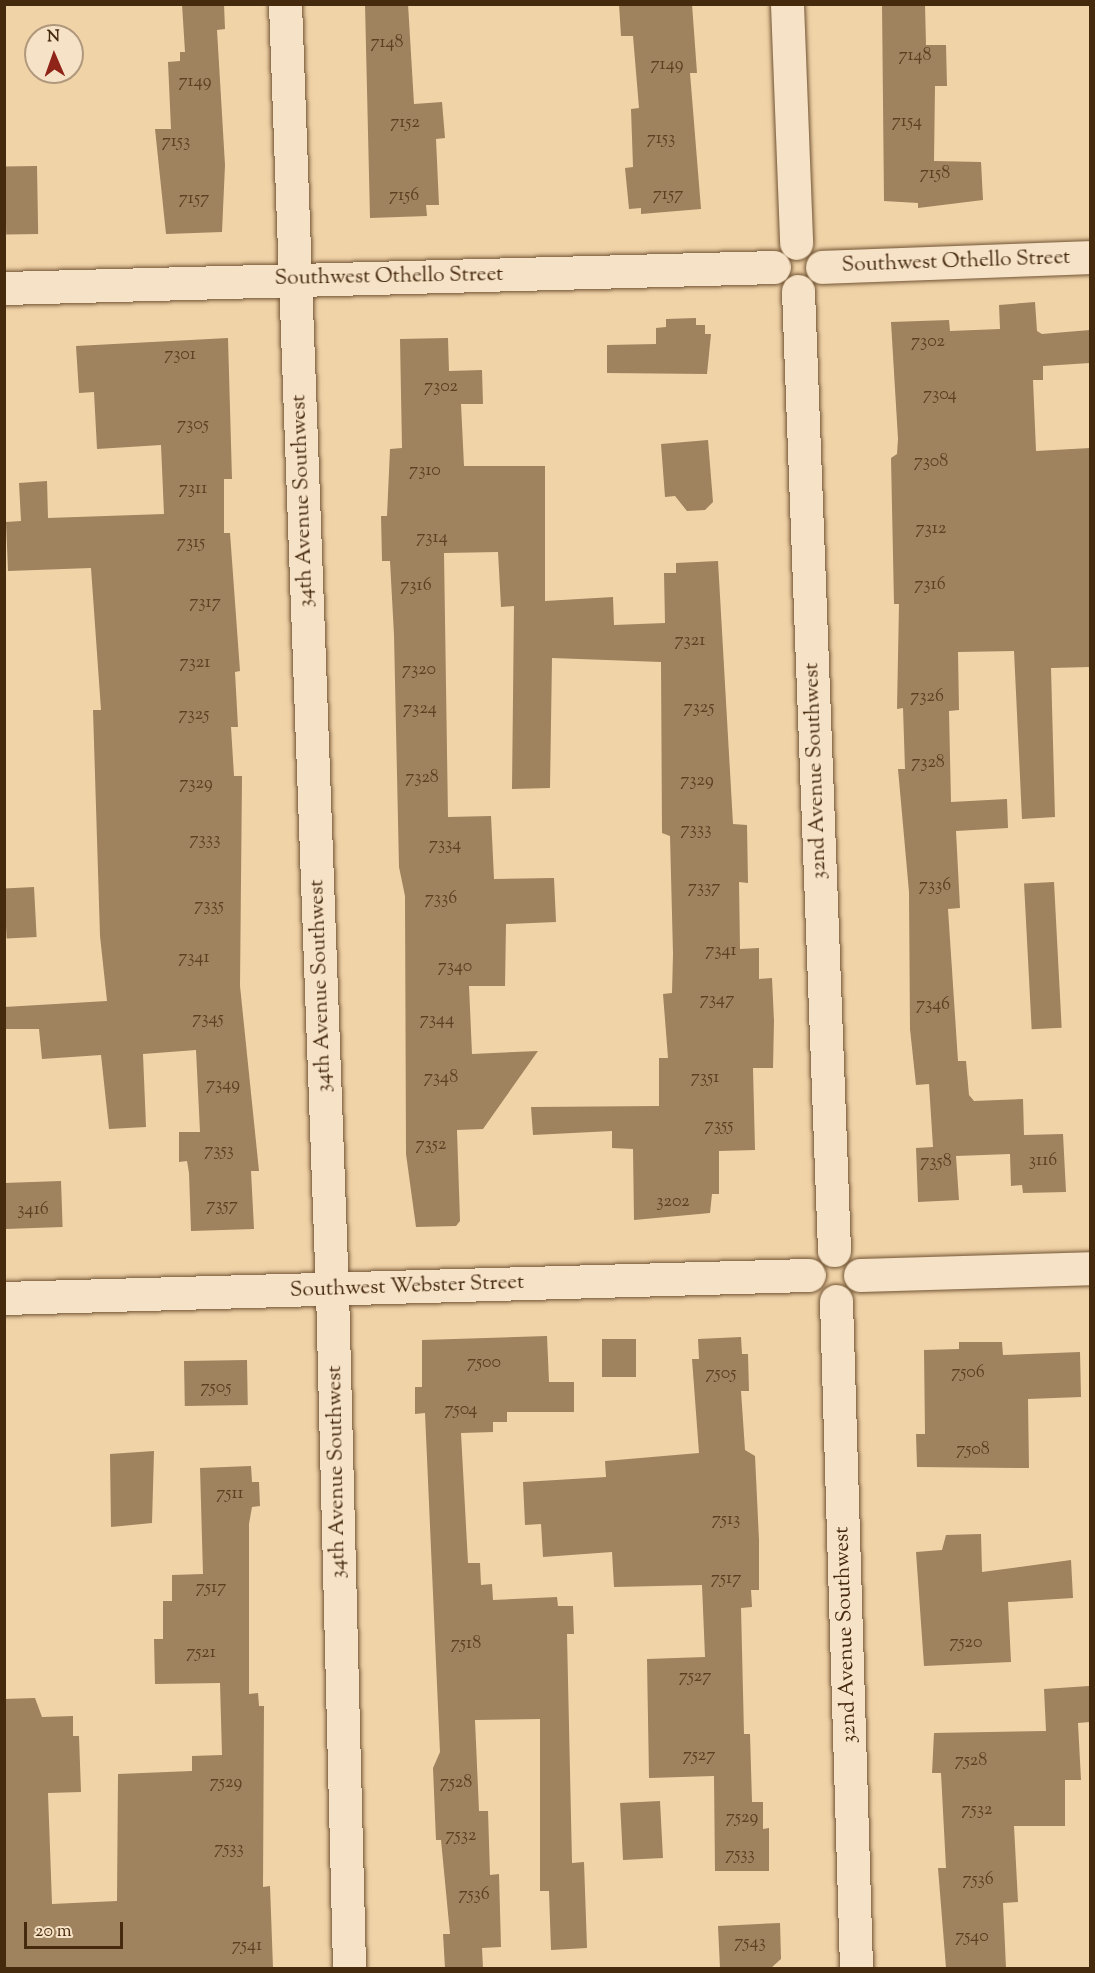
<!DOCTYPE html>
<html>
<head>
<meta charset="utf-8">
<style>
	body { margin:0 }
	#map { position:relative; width:1095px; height:1973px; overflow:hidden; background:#f1d3a8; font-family:"Sorts Mill Goudy",serif }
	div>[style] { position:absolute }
	.building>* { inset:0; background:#9f825e; transform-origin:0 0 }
	.roads { filter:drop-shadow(0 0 2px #715434) drop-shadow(0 0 2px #715434) }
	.minor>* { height:33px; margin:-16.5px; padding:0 16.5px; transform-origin:16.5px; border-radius:16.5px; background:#f6e2c6 }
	span { translate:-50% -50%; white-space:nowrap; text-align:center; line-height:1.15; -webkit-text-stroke:4.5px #f6e2c6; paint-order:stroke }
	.number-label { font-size:18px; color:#5c4022 }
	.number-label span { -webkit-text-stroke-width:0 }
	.street-label { font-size:21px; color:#462a0e }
	.frame { position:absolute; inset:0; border:6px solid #462a0e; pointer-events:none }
	.north { position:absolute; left:24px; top:24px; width:60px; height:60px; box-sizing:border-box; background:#f6e2c6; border:2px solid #b0987c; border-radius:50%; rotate:358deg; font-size:16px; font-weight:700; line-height:24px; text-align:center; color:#462a0e }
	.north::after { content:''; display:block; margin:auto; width:21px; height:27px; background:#8f2418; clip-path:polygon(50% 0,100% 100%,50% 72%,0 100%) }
	.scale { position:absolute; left:24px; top:1922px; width:99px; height:27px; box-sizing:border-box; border:3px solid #462a0e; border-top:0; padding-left:8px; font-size:18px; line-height:21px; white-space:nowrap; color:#462a0e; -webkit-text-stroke:4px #f6e2c6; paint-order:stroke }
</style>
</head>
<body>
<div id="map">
	<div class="building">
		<i style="clip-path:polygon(182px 4px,224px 4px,225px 29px,217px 30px,225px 165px,222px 232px,166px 234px,155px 129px,171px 129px,168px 62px,180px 61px,180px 52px,185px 52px)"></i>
		<i style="clip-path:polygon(365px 4px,408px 4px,414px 104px,442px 102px,445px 138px,436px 139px,439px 205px,426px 205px,427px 216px,370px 218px)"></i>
		<i style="clip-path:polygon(619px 4px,692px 4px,697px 73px,690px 73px,701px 209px,641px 214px,641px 208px,629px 209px,625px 168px,633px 167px,631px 109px,639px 108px,633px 36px,621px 36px)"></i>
		<i style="clip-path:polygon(882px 4px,925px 4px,926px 45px,946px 45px,947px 86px,935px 86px,934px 161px,981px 162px,983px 200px,918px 208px,918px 203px,884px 201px)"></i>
		<i style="left:37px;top:166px;width:68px;height:32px;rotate:89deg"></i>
		<i style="clip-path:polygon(1035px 302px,1037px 331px,1042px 334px,1090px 330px,1090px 363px,1043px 366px,1043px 380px,1033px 380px,1036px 451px,1090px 448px,1090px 667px,1051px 668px,1055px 817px,1022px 819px,1014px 651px,958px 652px,959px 710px,949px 711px,951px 802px,1007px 799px,1008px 828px,956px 831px,960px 908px,948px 909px,958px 1061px,966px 1061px,969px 1095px,974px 1101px,1023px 1099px,1024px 1135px,1063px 1134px,1066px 1192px,1023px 1193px,1022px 1185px,1011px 1186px,1010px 1154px,956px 1156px,959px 1200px,918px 1202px,916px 1148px,933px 1147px,929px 1084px,916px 1085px,910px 1029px,909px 892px,898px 769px,905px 769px,903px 708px,897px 709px,899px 604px,894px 604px,891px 458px,897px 454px,898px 439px,891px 322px,949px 320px,950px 331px,1000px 329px,999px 305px)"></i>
		<i style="clip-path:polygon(696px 318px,696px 325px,705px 325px,705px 334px,711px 334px,707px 374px,607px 373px,607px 345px,656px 344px,656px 328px,666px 327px,666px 319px)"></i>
		<i style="clip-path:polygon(228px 338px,232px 479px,224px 479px,224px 533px,230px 533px,240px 671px,235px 672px,238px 727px,231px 727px,234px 776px,242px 776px,240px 986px,259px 1171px,251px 1171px,254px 1229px,191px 1231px,189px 1173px,187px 1161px,179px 1162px,179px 1132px,200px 1132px,196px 1050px,143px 1054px,146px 1127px,109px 1129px,101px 1055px,42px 1059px,39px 1029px,4px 1029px,4px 1007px,107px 1001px,100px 936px,93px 710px,101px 710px,91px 568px,8px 571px,6px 522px,21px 521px,19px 483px,47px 481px,48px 518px,164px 514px,161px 445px,97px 449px,94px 392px,79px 393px,76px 346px)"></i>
		<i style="clip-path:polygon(448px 338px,449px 371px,482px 370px,483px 404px,461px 404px,464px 466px,545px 466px,545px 601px,613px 597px,614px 625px,665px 623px,664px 573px,676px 573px,676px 563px,718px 561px,733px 824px,747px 825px,748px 883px,739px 882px,740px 949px,759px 948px,759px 979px,772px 978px,774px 1021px,773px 1068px,753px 1068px,755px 1150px,719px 1151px,719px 1194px,712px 1194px,710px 1213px,634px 1220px,633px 1149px,612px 1148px,612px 1131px,533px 1135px,531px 1107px,659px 1106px,659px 1058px,668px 1058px,663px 994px,672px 993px,673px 954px,670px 836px,662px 833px,661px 662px,552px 658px,550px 788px,512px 789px,514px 606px,501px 607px,498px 552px,444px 553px,448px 817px,491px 816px,494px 879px,554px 878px,556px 922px,506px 924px,505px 986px,469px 986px,472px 1054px,538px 1051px,483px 1129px,457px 1130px,460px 1221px,456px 1226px,416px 1227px,406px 1154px,405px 896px,399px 867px,394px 635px,390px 561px,382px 561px,381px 516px,387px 516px,390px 449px,402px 448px,400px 339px)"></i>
		<i style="clip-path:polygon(708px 440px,713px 502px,705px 510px,687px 511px,675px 496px,665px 497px,661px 444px)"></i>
		<i style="left:1054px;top:882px;width:146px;height:30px;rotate:87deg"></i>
		<i style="left:34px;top:887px;width:50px;height:30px;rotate:87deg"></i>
		<i style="left:61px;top:1181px;width:46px;height:57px;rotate:88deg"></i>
		<i style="clip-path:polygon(547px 1336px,549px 1382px,574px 1382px,574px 1412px,507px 1412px,507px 1422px,493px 1422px,493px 1432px,461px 1433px,468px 1563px,480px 1563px,481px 1585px,492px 1584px,493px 1600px,557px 1597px,558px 1606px,573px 1606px,574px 1634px,567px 1634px,572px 1863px,584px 1862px,587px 1948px,551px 1950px,549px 1891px,540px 1891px,540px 1719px,475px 1720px,479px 1811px,488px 1811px,490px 1875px,499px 1874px,501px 1947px,482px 1948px,483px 1968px,445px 1968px,443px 1934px,450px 1934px,441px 1840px,436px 1840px,433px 1768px,440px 1752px,425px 1413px,415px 1414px,415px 1387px,422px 1387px,422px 1340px)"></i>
		<i style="clip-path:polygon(741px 1337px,742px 1354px,748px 1354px,749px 1391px,741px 1391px,745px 1450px,755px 1456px,759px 1540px,759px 1590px,751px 1590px,752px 1607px,741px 1608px,744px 1734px,750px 1734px,752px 1802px,763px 1802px,763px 1829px,769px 1828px,769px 1871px,715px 1871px,714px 1776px,649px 1778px,647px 1659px,705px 1657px,702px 1585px,614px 1587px,612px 1552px,543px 1557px,541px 1524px,525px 1525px,523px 1482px,606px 1477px,605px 1461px,699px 1453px,692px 1359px,699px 1359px,698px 1339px)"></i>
		<i style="left:602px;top:1339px;width:34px;height:38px"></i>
		<i style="clip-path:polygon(959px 1342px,1002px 1342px,1003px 1355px,1080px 1352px,1081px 1397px,1028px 1399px,1029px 1468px,917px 1467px,916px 1434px,925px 1434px,924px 1350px,959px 1349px)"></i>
		<i style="left:247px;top:1360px;width:45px;height:63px;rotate:89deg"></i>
		<i style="clip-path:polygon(154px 1451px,152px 1523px,111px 1527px,110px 1454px)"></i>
		<i style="clip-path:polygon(251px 1466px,252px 1482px,259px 1482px,260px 1506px,252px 1507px,249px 1524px,249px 1694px,258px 1693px,259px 1706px,264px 1706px,263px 1887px,270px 1886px,273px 1968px,4px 1968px,4px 1699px,35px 1698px,42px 1717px,73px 1716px,73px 1736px,79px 1736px,81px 1792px,48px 1793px,52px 1904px,117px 1901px,118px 1774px,192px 1771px,192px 1756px,222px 1755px,220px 1683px,155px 1684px,154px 1639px,163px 1639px,163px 1601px,172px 1601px,172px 1575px,203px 1574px,200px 1468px)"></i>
		<i style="clip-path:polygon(981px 1534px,982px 1572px,1071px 1560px,1073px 1598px,1008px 1602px,1011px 1662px,924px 1666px,916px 1552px,942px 1550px,946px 1535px)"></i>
		<i style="clip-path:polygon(1089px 1686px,1090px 1722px,1078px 1723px,1081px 1780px,1065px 1780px,1065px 1826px,1014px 1826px,1018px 1902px,1003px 1903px,1006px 1968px,946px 1968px,938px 1868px,946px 1868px,941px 1773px,932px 1773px,934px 1733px,1046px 1731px,1044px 1689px)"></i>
		<i style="left:660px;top:1801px;width:57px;height:40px;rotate:87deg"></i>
		<i style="clip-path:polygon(780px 1923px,781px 1959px,771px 1968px,720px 1968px,718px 1926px)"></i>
	</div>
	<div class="roads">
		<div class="minor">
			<i style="left:285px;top:4px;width:1287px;rotate:87.91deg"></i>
			<i style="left:332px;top:1290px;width:678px;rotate:88.56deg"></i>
			<i style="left:787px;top:4px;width:239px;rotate:87.8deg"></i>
			<i style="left:822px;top:267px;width:268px;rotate:-2.1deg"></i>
			<i style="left:4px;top:288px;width:770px;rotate:-1.56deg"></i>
			<i style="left:798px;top:291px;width:960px;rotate:87.85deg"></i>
			<i style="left:860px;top:1275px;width:230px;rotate:-1.7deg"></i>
			<i style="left:4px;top:1298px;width:805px;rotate:-1.64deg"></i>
			<i style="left:836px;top:1301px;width:667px;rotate:88.28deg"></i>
		</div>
	</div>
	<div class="number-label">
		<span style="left:387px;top:43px">7148</span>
		<span style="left:915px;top:56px">7148</span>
		<span style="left:667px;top:65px">7149</span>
		<span style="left:195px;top:82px">7149</span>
		<span style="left:907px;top:122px">7154</span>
		<span style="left:405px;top:123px">7152</span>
		<span style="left:661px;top:139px">7153</span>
		<span style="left:176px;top:142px">7153</span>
		<span style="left:935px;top:174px">7158</span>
		<span style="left:668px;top:195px">7157</span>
		<span style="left:404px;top:196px">7156</span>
		<span style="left:194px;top:199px">7157</span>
		<span style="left:928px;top:342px">7302</span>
		<span style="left:180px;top:355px">7301</span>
		<span style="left:441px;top:387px">7302</span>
		<span style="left:940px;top:395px">7304</span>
		<span style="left:193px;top:425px">7305</span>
		<span style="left:931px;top:462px">7308</span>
		<span style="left:425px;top:471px">7310</span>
		<span style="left:193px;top:489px">7311</span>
		<span style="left:931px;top:529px">7312</span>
		<span style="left:432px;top:538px">7314</span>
		<span style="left:191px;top:543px">7315</span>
		<span style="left:930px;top:585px">7316</span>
		<span style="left:416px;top:586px">7316</span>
		<span style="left:205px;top:603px">7317</span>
		<span style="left:690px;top:641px">7321</span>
		<span style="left:195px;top:663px">7321</span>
		<span style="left:419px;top:670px">7320</span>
		<span style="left:927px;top:697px">7326</span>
		<span style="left:699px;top:708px">7325</span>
		<span style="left:420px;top:709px">7324</span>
		<span style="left:194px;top:715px">7325</span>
		<span style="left:928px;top:763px">7328</span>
		<span style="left:422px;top:778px">7328</span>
		<span style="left:697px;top:781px">7329</span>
		<span style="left:196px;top:784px">7329</span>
		<span style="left:696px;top:830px">7333</span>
		<span style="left:205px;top:840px">7333</span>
		<span style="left:445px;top:845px">7334</span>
		<span style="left:935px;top:886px">7336</span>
		<span style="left:704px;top:888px">7337</span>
		<span style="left:441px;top:899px">7336</span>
		<span style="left:209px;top:906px">7335</span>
		<span style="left:721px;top:951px">7341</span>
		<span style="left:194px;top:958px">7341</span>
		<span style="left:455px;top:967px">7340</span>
		<span style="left:717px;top:1000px">7347</span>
		<span style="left:933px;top:1005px">7346</span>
		<span style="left:208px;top:1019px">7345</span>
		<span style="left:437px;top:1020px">7344</span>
		<span style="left:441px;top:1078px">7348</span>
		<span style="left:705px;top:1078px">7351</span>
		<span style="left:223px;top:1085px">7349</span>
		<span style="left:719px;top:1126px">7355</span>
		<span style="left:431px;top:1145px">7352</span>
		<span style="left:219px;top:1151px">7353</span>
		<span style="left:1043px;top:1161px">3116</span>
		<span style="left:936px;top:1162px">7358</span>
		<span style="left:673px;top:1202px">3202</span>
		<span style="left:222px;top:1206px">7357</span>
		<span style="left:33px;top:1210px">3416</span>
		<span style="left:484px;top:1363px">7500</span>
		<span style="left:968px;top:1373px">7506</span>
		<span style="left:721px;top:1374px">7505</span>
		<span style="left:216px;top:1388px">7505</span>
		<span style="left:461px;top:1410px">7504</span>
		<span style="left:973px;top:1450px">7508</span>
		<span style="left:230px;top:1494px">7511</span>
		<span style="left:726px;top:1520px">7513</span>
		<span style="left:726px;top:1579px">7517</span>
		<span style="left:211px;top:1588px">7517</span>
		<span style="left:966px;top:1643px">7520</span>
		<span style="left:466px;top:1644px">7518</span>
		<span style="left:201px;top:1653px">7521</span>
		<span style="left:695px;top:1677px">7527</span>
		<span style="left:699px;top:1756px">7527</span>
		<span style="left:971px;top:1761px">7528</span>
		<span style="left:226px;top:1783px">7529</span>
		<span style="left:456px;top:1783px">7528</span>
		<span style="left:977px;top:1810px">7532</span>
		<span style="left:742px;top:1818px">7529</span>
		<span style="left:461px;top:1836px">7532</span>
		<span style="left:229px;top:1849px">7533</span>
		<span style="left:740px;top:1855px">7533</span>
		<span style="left:978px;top:1880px">7536</span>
		<span style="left:474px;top:1895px">7536</span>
		<span style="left:972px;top:1937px">7540</span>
		<span style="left:750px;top:1943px">7543</span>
		<span style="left:247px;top:1946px">7541</span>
	</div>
	<div class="street-label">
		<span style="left:956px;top:262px;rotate:-2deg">Southwest Othello Street</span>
		<span style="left:389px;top:277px;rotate:-1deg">Southwest Othello Street</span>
		<span style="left:303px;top:501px;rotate:-92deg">34th Avenue Southwest</span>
		<span style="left:816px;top:771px;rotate:-92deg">32nd Avenue Southwest</span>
		<span style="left:321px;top:986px;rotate:-92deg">34th Avenue Southwest</span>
		<span style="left:407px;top:1287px;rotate:-2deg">Southwest Webster Street</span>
		<span style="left:337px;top:1472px;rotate:-91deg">34th Avenue Southwest</span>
		<span style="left:846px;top:1635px;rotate:-92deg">32nd Avenue Southwest</span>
	</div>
	<div class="frame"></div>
	<div class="north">N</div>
	<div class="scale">20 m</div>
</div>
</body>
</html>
